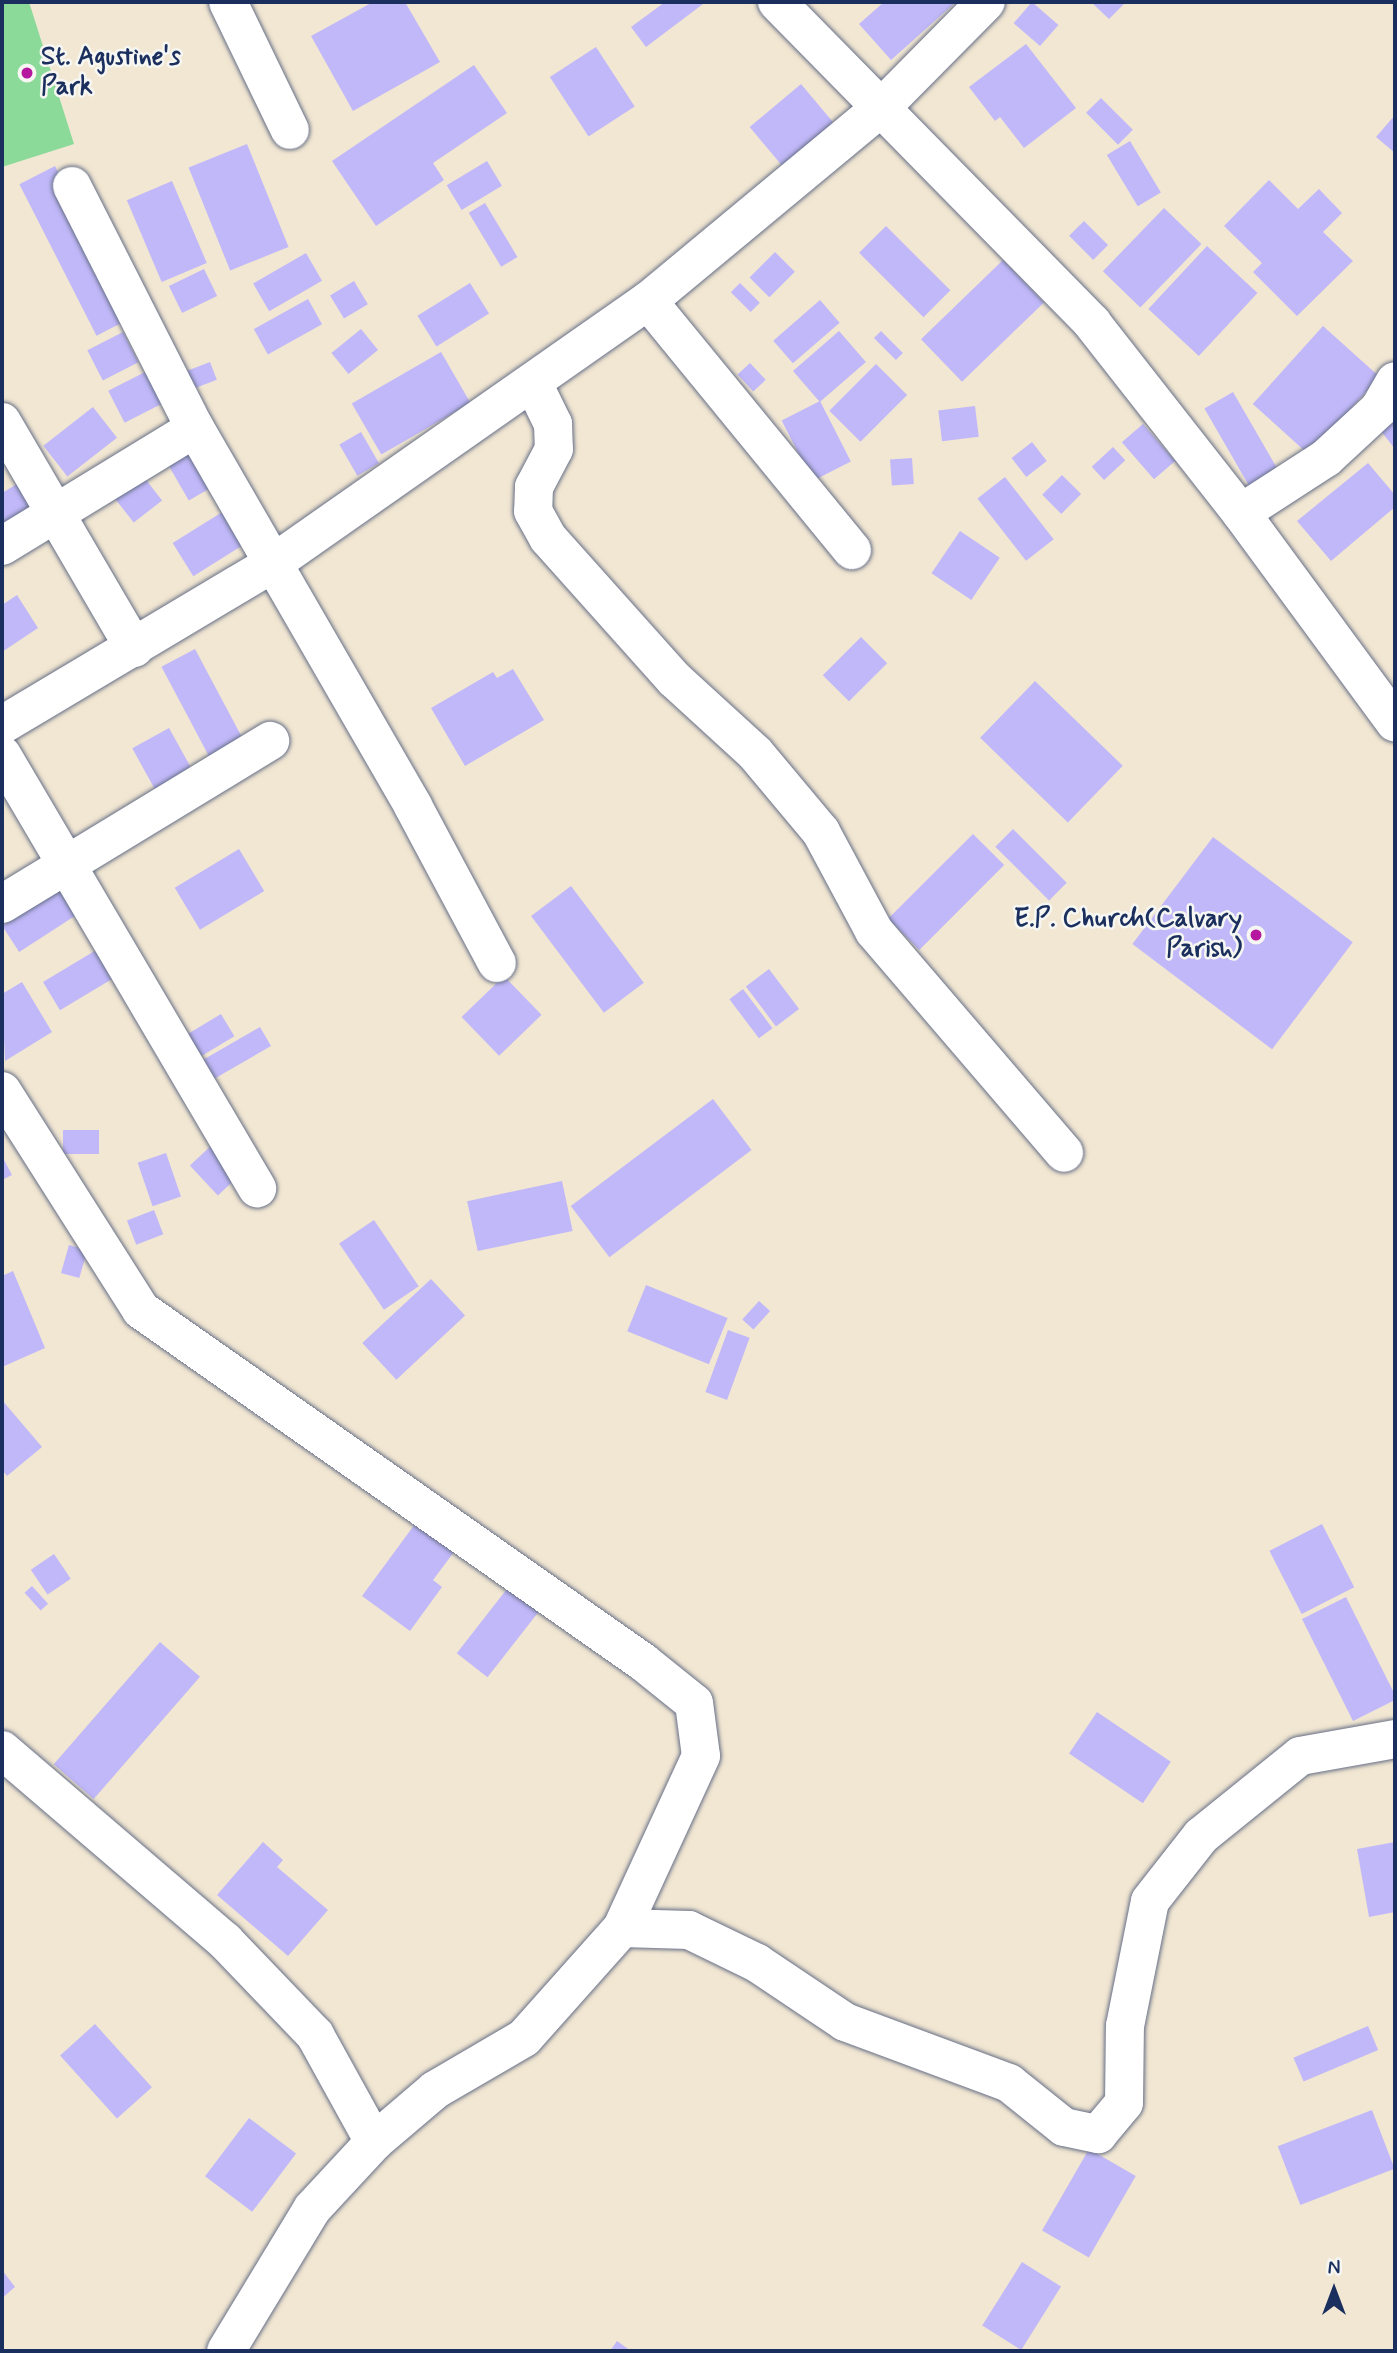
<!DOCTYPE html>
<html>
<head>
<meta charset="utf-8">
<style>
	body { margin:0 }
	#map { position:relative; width:1397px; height:2353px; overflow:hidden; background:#f2e7d2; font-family:Mynerve,sans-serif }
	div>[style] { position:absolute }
	.green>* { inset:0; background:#8bda99 }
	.building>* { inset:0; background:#c1b8f9; transform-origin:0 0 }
	.roads { filter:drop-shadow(0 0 2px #666f87) drop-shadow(0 0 2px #666f87) }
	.minor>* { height:38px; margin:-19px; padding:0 19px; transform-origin:19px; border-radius:19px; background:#fff }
	.dots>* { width:19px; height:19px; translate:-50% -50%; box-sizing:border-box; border:4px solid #f6f6f2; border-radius:50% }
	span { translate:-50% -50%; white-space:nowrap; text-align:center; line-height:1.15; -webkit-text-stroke:5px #f6f6f2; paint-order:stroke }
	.poi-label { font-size:26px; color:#1b2f5e; font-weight:700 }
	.left { translate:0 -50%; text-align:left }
	.right { translate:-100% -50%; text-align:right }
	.frame { position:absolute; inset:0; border:4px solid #1b2f5e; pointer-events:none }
	.north { position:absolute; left:1299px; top:2255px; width:70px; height:70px; -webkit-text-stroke:5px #f6f6f2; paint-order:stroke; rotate:0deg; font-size:19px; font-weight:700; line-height:28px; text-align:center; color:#1b2f5e }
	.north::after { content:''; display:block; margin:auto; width:24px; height:32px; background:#1b2f5e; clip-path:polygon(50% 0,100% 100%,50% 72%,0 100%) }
</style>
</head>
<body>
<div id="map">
	<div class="green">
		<i style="clip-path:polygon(2px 2px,29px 2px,74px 144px,2px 167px)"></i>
	</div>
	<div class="building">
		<i style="clip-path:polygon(373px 2px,405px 2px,440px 62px,353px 111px,311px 36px)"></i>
		<i style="clip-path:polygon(665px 2px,703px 4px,646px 47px,631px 27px)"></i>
		<i style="clip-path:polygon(884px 2px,956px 2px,891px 60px,859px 24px)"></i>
		<i style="left:1032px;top:2px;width:35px;height:28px;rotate:41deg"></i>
		<i style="clip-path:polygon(1091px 2px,1126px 2px,1109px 19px)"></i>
		<i style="clip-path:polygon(1026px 44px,1076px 108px,1024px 148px,1000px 117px,995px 121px,969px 87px)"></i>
		<i style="left:596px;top:47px;width:71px;height:55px;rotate:57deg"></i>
		<i style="clip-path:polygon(474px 65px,507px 113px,433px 163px,444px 180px,376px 226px,332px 161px)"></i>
		<i style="left:801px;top:84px;width:59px;height:67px;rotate:50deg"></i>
		<i style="left:1101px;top:98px;width:45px;height:21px;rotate:45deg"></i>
		<i style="clip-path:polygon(1395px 115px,1395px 153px,1376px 137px)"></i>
		<i style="left:1130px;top:141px;width:60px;height:27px;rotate:59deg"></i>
		<i style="left:247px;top:144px;width:111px;height:63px;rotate:68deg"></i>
		<i style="left:487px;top:161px;width:29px;height:47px;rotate:59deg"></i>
		<i style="left:55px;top:166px;width:170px;height:40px;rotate:63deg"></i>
		<i style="clip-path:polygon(1269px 180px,1298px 209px,1319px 189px,1342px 213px,1323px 232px,1353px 261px,1297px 316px,1253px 272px,1262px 263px,1224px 226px)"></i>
		<i style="left:172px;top:181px;width:89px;height:49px;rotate:67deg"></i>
		<i style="left:485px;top:203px;width:63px;height:19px;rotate:59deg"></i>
		<i style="left:1164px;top:208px;width:52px;height:88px;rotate:44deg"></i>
		<i style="left:1084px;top:221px;width:34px;height:21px;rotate:45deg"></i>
		<i style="left:886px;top:226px;width:91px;height:38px;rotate:45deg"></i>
		<i style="left:1207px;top:246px;width:69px;height:86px;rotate:43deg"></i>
		<i style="left:775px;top:252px;width:28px;height:36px;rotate:45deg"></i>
		<i style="left:306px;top:253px;width:32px;height:61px;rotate:60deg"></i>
		<i style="left:1003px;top:260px;width:59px;height:114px;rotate:46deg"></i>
		<i style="left:204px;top:269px;width:30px;height:39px;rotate:64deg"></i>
		<i style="left:354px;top:281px;width:27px;height:28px;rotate:59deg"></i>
		<i style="left:470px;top:283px;width:36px;height:62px;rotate:58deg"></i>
		<i style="left:740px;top:283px;width:28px;height:13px;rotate:45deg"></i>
		<i style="left:308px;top:299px;width:29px;height:62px;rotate:61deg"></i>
		<i style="left:820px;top:300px;width:30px;height:62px;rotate:49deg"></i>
		<i style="left:1323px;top:326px;width:76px;height:105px;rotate:42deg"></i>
		<i style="left:361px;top:329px;width:27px;height:38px;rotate:51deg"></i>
		<i style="left:839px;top:331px;width:41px;height:61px;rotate:49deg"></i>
		<i style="left:881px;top:331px;width:31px;height:10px;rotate:45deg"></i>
		<i style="left:123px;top:332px;width:34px;height:40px;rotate:63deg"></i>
		<i style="left:441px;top:352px;width:59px;height:103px;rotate:60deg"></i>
		<i style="left:210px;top:362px;width:19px;height:28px;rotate:69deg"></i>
		<i style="left:750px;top:363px;width:23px;height:17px;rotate:47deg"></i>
		<i style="left:876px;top:364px;width:44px;height:66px;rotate:45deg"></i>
		<i style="left:151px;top:369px;width:36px;height:48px;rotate:63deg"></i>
		<i style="left:1233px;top:392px;width:99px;height:33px;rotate:60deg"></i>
		<i style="left:820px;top:401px;width:68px;height:43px;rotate:63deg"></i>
		<i style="left:975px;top:406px;width:31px;height:37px;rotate:83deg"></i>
		<i style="left:93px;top:407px;width:39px;height:63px;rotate:52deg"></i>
		<i style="clip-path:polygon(1395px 411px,1395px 449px,1377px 426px)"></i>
		<i style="left:1143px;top:424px;width:49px;height:28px;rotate:49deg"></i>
		<i style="left:361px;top:432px;width:36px;height:25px;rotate:60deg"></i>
		<i style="left:196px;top:441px;width:48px;height:36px;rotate:60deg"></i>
		<i style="left:1032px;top:442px;width:24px;height:26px;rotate:52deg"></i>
		<i style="left:1113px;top:447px;width:18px;height:29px;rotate:47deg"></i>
		<i style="left:912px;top:458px;width:26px;height:22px;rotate:86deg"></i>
		<i style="clip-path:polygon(1368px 463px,1395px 495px,1395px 507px,1331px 561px,1297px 521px)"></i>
		<i style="left:1062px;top:475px;width:27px;height:28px;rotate:45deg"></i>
		<i style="left:143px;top:476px;width:31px;height:36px;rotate:52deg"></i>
		<i style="left:1005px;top:477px;width:79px;height:35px;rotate:52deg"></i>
		<i style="clip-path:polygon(22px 481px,42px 516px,2px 538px,2px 493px)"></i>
		<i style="left:232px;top:506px;width:39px;height:70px;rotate:58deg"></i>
		<i style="left:960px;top:531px;width:48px;height:51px;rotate:34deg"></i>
		<i style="clip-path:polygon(17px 595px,38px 628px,2px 652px,2px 605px)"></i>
		<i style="left:861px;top:637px;width:37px;height:54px;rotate:45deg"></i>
		<i style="left:195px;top:649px;width:110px;height:38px;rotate:62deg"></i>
		<i style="clip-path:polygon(513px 669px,544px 720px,465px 766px,431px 708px,493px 672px,497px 678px)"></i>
		<i style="left:1035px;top:681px;width:122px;height:79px;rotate:44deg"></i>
		<i style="left:169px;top:728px;width:53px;height:42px;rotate:61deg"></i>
		<i style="left:1013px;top:829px;width:76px;height:25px;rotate:45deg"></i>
		<i style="left:973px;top:834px;width:44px;height:120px;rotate:45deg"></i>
		<i style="left:1213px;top:837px;width:175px;height:134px;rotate:37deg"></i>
		<i style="left:239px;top:849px;width:49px;height:75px;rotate:59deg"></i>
		<i style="left:571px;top:886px;width:121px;height:50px;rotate:53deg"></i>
		<i style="left:61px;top:888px;width:31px;height:70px;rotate:57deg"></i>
		<i style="left:103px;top:946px;width:33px;height:70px;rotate:59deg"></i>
		<i style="left:769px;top:969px;width:50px;height:29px;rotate:53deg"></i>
		<i style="left:504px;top:976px;width:54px;height:59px;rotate:46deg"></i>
		<i style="clip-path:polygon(22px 982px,52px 1032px,5px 1061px,2px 994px)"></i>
		<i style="left:743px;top:989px;width:49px;height:17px;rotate:53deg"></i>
		<i style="left:221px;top:1014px;width:26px;height:46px;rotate:59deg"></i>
		<i style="left:260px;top:1027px;width:22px;height:73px;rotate:60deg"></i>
		<i style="left:713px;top:1099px;width:64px;height:178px;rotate:53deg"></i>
		<i style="left:99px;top:1130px;width:24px;height:36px;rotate:90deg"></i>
		<i style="left:214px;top:1143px;width:41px;height:33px;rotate:47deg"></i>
		<i style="left:166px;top:1153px;width:46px;height:30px;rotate:71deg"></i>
		<i style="clip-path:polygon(2px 1156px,12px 1175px,2px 1180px)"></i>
		<i style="left:562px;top:1181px;width:51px;height:97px;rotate:78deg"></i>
		<i style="left:154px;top:1210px;width:26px;height:29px;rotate:69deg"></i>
		<i style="left:374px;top:1220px;width:80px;height:42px;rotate:56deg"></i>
		<i style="left:69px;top:1245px;width:19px;height:29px;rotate:16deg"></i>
		<i style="clip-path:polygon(13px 1271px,45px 1348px,2px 1367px,2px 1276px)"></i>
		<i style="left:431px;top:1279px;width:50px;height:94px;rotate:47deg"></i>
		<i style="left:646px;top:1285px;width:88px;height:50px;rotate:22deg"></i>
		<i style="left:759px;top:1301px;width:15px;height:25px;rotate:42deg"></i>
		<i style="left:728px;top:1330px;width:23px;height:66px;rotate:20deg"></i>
		<i style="clip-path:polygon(2px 1400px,42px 1447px,7px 1476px,2px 1470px)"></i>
		<i style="clip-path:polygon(415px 1524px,454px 1552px,433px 1580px,442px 1587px,410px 1631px,362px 1596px)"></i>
		<i style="left:1322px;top:1524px;width:71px;height:59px;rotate:63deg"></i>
		<i style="left:54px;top:1554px;width:30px;height:28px;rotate:56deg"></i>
		<i style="left:514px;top:1580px;width:39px;height:93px;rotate:38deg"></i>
		<i style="left:32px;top:1586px;width:24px;height:10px;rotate:48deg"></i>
		<i style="clip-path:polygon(1346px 1597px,1395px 1695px,1395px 1700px,1353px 1721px,1302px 1619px)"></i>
		<i style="left:160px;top:1642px;width:53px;height:162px;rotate:41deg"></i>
		<i style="left:1097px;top:1712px;width:89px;height:50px;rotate:34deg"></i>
		<i style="clip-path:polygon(263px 1842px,283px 1860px,277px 1867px,328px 1910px,288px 1956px,217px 1895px)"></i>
		<i style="clip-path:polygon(1395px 1842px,1395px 1912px,1369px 1917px,1357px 1849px)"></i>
		<i style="left:95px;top:2024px;width:85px;height:47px;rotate:48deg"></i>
		<i style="left:1368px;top:2026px;width:26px;height:81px;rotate:67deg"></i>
		<i style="left:1372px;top:2110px;width:63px;height:101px;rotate:69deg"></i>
		<i style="left:249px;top:2118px;width:59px;height:73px;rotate:37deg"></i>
		<i style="left:1089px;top:2149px;width:54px;height:94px;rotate:30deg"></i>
		<i style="left:1022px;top:2262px;width:46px;height:75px;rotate:32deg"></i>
		<i style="clip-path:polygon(2px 2270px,15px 2287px,2px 2298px)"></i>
		<i style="clip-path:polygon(617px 2341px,631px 2351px,610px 2351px)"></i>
	</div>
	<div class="roads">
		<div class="minor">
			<i style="left:228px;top:2px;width:142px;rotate:64.2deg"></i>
			<i style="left:777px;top:2px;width:450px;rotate:45.5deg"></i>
			<i style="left:1092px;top:323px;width:241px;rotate:51.9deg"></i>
			<i style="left:1241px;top:513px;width:260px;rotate:53.7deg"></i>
			<i style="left:72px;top:186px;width:271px;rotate:63.1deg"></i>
			<i style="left:195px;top:428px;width:436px;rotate:60deg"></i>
			<i style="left:413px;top:806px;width:178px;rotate:61.9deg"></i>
			<i style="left:648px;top:301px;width:322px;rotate:50.7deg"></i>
			<i style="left:533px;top:383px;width:46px;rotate:64deg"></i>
			<i style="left:553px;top:424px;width:25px;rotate:88deg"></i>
			<i style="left:554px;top:449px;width:43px;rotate:117.8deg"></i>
			<i style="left:534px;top:487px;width:24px;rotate:92deg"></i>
			<i style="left:533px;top:511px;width:31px;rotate:61deg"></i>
			<i style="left:548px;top:538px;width:189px;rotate:48.2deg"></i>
			<i style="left:674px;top:679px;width:110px;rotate:42.4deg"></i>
			<i style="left:755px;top:753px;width:103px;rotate:50.1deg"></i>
			<i style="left:821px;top:832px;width:112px;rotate:61.8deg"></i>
			<i style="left:874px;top:931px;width:292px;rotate:49.4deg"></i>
			<i style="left:2px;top:422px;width:262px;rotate:59.7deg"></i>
			<i style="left:1241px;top:513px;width:101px;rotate:-32.9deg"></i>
			<i style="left:1326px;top:458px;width:72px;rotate:-42.8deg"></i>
			<i style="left:1379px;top:409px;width:32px;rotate:-60deg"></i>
			<i style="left:2px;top:546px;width:226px;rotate:-31.4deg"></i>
			<i style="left:2px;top:725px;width:314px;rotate:-30.8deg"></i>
			<i style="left:272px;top:564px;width:459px;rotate:-35deg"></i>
			<i style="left:648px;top:301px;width:305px;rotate:-39.7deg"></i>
			<i style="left:883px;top:106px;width:146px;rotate:-45.3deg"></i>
			<i style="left:2px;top:755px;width:503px;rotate:59.51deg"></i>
			<i style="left:2px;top:904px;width:314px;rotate:-31.3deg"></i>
			<i style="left:2px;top:1091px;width:259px;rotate:57.6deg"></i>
			<i style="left:141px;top:1310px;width:613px;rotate:35.04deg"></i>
			<i style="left:643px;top:1662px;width:65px;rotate:38.8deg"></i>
			<i style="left:694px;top:1703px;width:53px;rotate:82.5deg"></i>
			<i style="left:701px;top:1756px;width:189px;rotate:114.7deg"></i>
			<i style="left:622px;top:1928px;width:147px;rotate:131.7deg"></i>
			<i style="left:524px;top:2038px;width:103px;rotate:149.7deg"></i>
			<i style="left:435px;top:2090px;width:80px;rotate:139.6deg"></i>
			<i style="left:374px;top:2142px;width:91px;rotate:132.8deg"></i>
			<i style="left:312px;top:2209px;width:166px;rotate:121.2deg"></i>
			<i style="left:2px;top:1750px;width:294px;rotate:40.6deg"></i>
			<i style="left:225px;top:1941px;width:130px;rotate:46.2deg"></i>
			<i style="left:315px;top:2035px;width:122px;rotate:61.1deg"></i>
			<i style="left:622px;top:1928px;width:67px;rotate:1.7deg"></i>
			<i style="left:689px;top:1930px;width:76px;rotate:25.9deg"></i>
			<i style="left:757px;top:1963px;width:106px;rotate:33.8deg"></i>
			<i style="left:845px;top:2022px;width:175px;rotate:20.4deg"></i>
			<i style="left:1009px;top:2083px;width:70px;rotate:38.7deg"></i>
			<i style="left:1064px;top:2127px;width:35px;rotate:12deg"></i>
			<i style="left:1098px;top:2134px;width:40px;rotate:-50deg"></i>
			<i style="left:1124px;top:2103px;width:77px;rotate:-89.3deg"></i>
			<i style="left:1125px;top:2026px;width:127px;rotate:-78.7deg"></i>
			<i style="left:1150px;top:1901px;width:83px;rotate:-51.9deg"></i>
			<i style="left:1201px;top:1836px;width:127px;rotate:-38.9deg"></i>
			<i style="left:1300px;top:1756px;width:97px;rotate:-10.1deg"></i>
		</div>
	</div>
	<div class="dots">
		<i style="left:27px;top:73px;background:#b5179e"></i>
		<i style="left:1256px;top:935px;background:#b5179e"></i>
	</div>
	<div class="poi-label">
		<span class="left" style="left:41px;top:73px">St. Agustine's<br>Park</span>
		<span class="right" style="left:1242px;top:935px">E.P. Church(Calvary<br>Parish)</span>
	</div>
	<div class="frame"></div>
	<div class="north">N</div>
</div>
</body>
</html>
